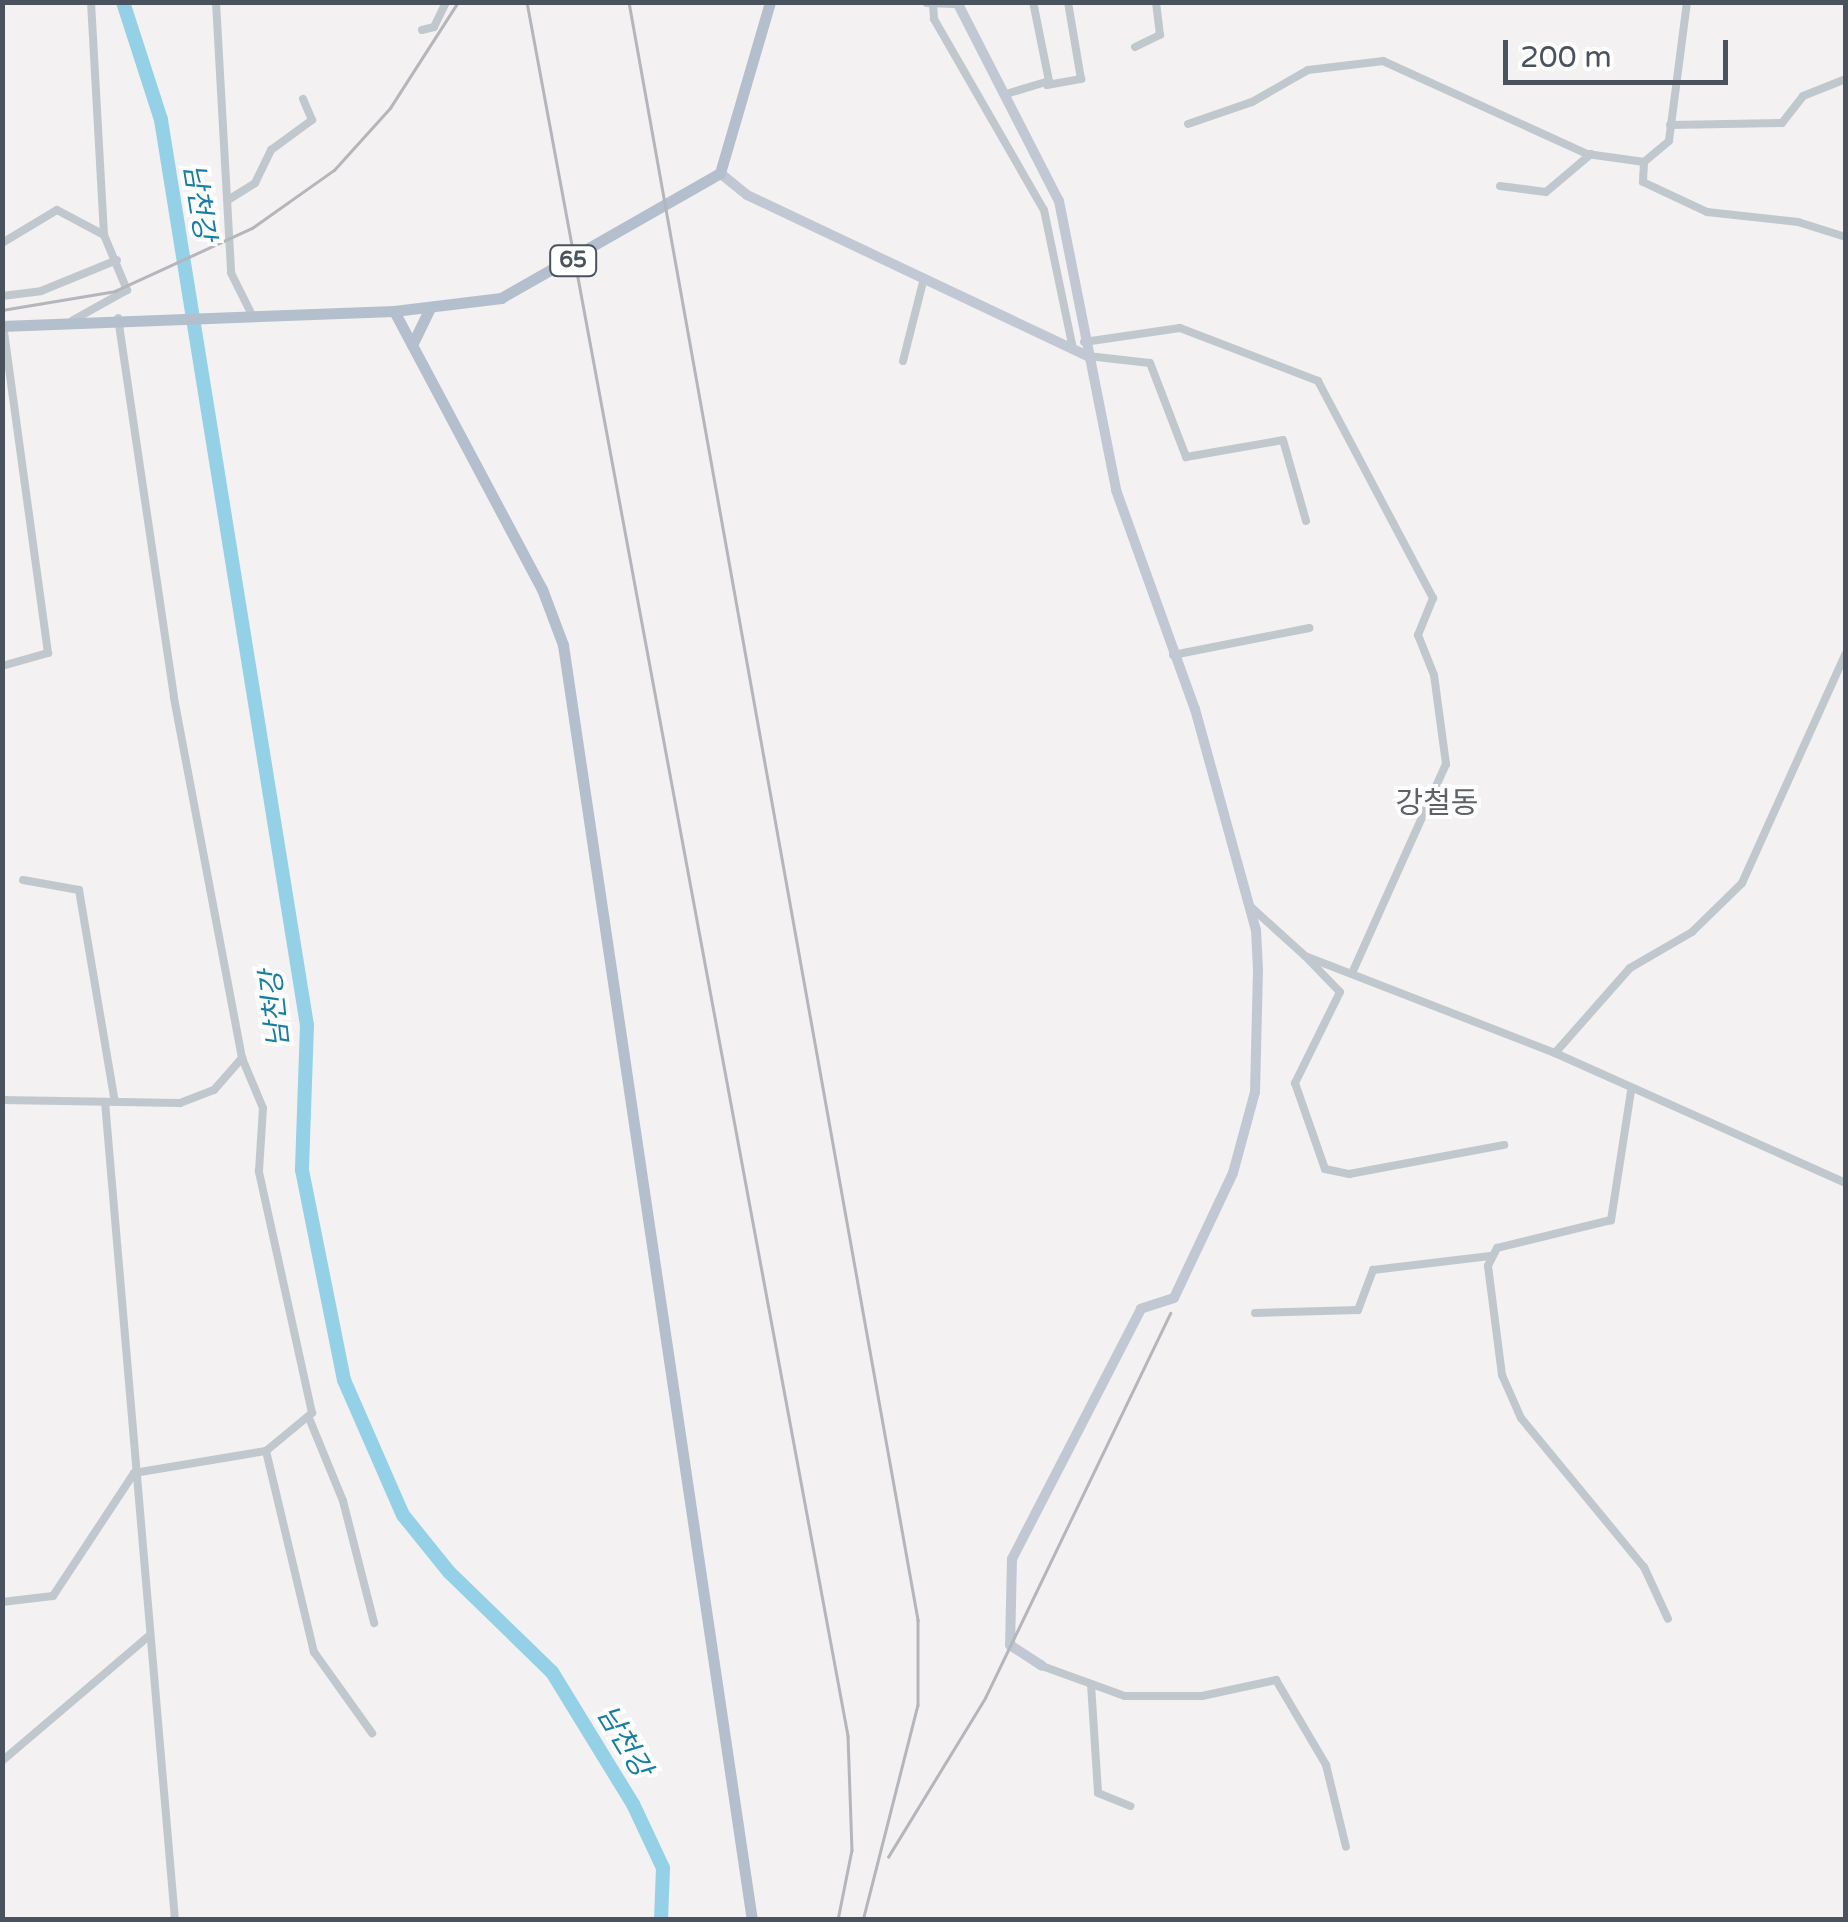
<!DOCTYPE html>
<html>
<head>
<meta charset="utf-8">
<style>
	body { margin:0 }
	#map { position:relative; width:1848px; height:1922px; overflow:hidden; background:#f3f1f1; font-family:"Varela Round","Noto Sans KR",sans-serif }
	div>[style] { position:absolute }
	.river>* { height:14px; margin:-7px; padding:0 7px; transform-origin:7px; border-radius:7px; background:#94d1e6 }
	.street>* { height:8px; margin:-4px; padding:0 4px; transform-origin:4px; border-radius:4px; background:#c0c8ce }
	.secondary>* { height:10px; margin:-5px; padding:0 5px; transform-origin:5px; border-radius:5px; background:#c1c8d3 }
	.primary>* { height:11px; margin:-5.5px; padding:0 5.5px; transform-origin:5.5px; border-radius:5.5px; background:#b3bfcd }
	.rail>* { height:2.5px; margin:-1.25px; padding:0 1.25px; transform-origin:1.25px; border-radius:1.25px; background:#b4b6bb }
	span { translate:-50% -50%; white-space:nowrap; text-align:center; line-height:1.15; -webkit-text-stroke:8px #fff; paint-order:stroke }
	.shield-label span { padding:2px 8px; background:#fff; border:2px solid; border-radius:8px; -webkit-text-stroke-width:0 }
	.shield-label { font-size:22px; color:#4a535d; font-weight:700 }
	.water-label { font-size:28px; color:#177ea3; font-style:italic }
	.quarter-label { font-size:30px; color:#5e6166 }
	.frame { position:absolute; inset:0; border:5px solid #4a535d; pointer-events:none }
	.scale { position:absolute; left:1503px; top:40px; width:225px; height:45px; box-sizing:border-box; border:5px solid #4a535d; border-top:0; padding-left:12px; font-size:30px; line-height:35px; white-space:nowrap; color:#4a535d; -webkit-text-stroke:8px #fff; paint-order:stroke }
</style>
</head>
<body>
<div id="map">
	<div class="river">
		<i style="left:123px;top:2px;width:124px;rotate:72.1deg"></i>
		<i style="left:161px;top:120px;width:917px;rotate:80.84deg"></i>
		<i style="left:307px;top:1025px;width:145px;rotate:92deg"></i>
		<i style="left:302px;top:1170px;width:214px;rotate:78.7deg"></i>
		<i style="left:344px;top:1380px;width:147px;rotate:66.4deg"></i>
		<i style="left:403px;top:1515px;width:73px;rotate:51.1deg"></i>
		<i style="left:449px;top:1572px;width:144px;rotate:44.2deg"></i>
		<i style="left:552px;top:1672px;width:155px;rotate:58.5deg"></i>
		<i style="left:633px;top:1804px;width:71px;rotate:64.9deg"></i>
		<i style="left:663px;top:1868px;width:52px;rotate:92.2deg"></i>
	</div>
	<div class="street">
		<i style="left:91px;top:2px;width:233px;rotate:86.8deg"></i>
		<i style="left:216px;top:2px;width:271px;rotate:86.8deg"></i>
		<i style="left:231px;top:273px;width:47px;rotate:63.4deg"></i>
		<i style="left:1687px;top:2px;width:140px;rotate:97.4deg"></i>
		<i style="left:1669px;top:141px;width:33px;rotate:140deg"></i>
		<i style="left:1644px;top:162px;width:20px;rotate:93deg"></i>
		<i style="left:1643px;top:182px;width:71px;rotate:25.1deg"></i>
		<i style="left:1707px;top:212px;width:92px;rotate:6.3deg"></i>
		<i style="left:1798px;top:222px;width:50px;rotate:17.4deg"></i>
		<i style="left:933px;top:4px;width:15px;rotate:86deg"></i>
		<i style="left:934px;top:19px;width:220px;rotate:60.1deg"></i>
		<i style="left:1044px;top:210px;width:142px;rotate:78.2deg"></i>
		<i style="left:422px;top:30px;width:12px;rotate:-14deg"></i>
		<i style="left:434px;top:27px;width:28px;rotate:-64deg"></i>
		<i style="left:1135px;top:47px;width:28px;rotate:-26deg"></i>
		<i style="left:1160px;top:35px;width:33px;rotate:-97deg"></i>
		<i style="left:1047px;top:85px;width:35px;rotate:-10deg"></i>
		<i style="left:1081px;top:79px;width:78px;rotate:-99.6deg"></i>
		<i style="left:1006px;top:94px;width:45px;rotate:-16.8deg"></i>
		<i style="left:1049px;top:81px;width:81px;rotate:-101.4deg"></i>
		<i style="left:1188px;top:124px;width:68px;rotate:-19deg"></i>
		<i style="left:1252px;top:102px;width:64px;rotate:-29.7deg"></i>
		<i style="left:1308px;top:70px;width:76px;rotate:-6.8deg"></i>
		<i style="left:1383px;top:61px;width:224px;rotate:24.5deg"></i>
		<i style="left:1587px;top:154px;width:58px;rotate:8deg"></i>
		<i style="left:1670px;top:125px;width:112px;rotate:-1deg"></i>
		<i style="left:1782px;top:123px;width:34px;rotate:-52deg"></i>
		<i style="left:1803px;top:96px;width:46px;rotate:-21.6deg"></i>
		<i style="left:1500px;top:186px;width:46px;rotate:7.4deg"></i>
		<i style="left:1546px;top:192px;width:59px;rotate:-40.2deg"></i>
		<i style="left:228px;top:200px;width:32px;rotate:-32deg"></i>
		<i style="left:255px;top:183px;width:37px;rotate:-64deg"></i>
		<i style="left:271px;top:150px;width:51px;rotate:-36.2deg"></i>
		<i style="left:312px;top:120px;width:23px;rotate:-113deg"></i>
		<i style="left:2px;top:243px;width:64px;rotate:-31deg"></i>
		<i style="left:57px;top:210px;width:53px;rotate:28deg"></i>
		<i style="left:104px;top:235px;width:60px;rotate:67.3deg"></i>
		<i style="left:127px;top:290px;width:62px;rotate:150.9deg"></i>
		<i style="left:2px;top:296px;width:39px;rotate:-7deg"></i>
		<i style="left:41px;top:291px;width:82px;rotate:-22.2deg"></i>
		<i style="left:1084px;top:342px;width:97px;rotate:-8.3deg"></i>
		<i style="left:1180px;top:328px;width:148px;rotate:21deg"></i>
		<i style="left:1318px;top:381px;width:246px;rotate:62.1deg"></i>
		<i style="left:1433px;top:598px;width:40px;rotate:112deg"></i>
		<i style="left:1418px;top:635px;width:43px;rotate:68.2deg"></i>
		<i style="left:1434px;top:675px;width:90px;rotate:82.3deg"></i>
		<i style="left:1446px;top:764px;width:229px;rotate:114.2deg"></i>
		<i style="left:1088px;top:356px;width:62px;rotate:6.4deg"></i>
		<i style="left:1150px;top:363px;width:101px;rotate:69deg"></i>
		<i style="left:1186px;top:457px;width:98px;rotate:-9.9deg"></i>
		<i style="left:1283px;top:440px;width:84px;rotate:74.1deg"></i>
		<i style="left:903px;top:361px;width:86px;rotate:-75.8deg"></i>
		<i style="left:1173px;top:655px;width:139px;rotate:-11.2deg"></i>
		<i style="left:2px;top:666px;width:48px;rotate:-15.8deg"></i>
		<i style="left:48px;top:653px;width:330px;rotate:-97.8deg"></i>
		<i style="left:23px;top:880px;width:57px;rotate:10.1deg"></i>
		<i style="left:79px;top:890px;width:215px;rotate:80.4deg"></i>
		<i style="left:1251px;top:907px;width:73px;rotate:42.2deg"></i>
		<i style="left:1305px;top:956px;width:268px;rotate:21.2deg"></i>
		<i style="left:1555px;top:1053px;width:319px;rotate:24.1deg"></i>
		<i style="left:1308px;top:959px;width:46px;rotate:45.9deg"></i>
		<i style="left:1340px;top:992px;width:102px;rotate:116.3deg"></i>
		<i style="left:1295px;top:1083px;width:91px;rotate:70.8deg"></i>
		<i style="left:1325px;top:1169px;width:25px;rotate:12deg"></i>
		<i style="left:1349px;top:1174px;width:158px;rotate:-10.6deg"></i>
		<i style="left:1555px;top:1053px;width:113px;rotate:-48.6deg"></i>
		<i style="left:1630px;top:968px;width:72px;rotate:-30.1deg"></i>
		<i style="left:1692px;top:932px;width:70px;rotate:-44.4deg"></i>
		<i style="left:1742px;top:883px;width:252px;rotate:-65.7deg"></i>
		<i style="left:1631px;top:1091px;width:131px;rotate:98.8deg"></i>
		<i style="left:1611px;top:1220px;width:117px;rotate:166.2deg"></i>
		<i style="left:1497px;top:1248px;width:20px;rotate:117deg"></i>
		<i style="left:1488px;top:1266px;width:110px;rotate:82.7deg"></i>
		<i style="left:1502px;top:1375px;width:47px;rotate:66.2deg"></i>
		<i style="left:1521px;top:1418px;width:193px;rotate:50.5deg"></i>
		<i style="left:1644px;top:1567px;width:57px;rotate:65.2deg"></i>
		<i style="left:2px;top:1100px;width:178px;rotate:1deg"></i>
		<i style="left:180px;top:1103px;width:36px;rotate:-21deg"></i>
		<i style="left:214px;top:1090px;width:43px;rotate:-48.8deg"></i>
		<i style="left:242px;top:1058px;width:367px;rotate:-100.7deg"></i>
		<i style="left:174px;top:697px;width:383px;rotate:-98.4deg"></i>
		<i style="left:105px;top:1102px;width:821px;rotate:85.11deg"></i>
		<i style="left:1255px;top:1313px;width:103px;rotate:-1.7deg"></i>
		<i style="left:1358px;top:1310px;width:43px;rotate:-69.4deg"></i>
		<i style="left:1373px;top:1270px;width:118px;rotate:-6.8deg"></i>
		<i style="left:309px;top:1418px;width:90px;rotate:67.7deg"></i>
		<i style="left:343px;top:1501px;width:126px;rotate:75.7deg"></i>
		<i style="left:266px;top:1451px;width:207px;rotate:76.6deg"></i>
		<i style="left:314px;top:1652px;width:100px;rotate:54.4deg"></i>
		<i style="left:2px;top:1602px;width:51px;rotate:-6.7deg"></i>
		<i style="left:53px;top:1596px;width:147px;rotate:-56.6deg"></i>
		<i style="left:134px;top:1473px;width:134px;rotate:-9.5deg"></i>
		<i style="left:266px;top:1451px;width:60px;rotate:-39.6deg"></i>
		<i style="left:312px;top:1413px;width:248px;rotate:-102.4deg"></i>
		<i style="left:259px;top:1171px;width:63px;rotate:-86.4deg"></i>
		<i style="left:263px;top:1108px;width:54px;rotate:-112.8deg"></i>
		<i style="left:1042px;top:1666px;width:88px;rotate:19.9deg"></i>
		<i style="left:1125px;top:1696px;width:77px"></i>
		<i style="left:1202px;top:1696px;width:76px;rotate:-12.2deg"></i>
		<i style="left:1276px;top:1680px;width:99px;rotate:59.5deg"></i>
		<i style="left:1326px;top:1765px;width:84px;rotate:76.3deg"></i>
		<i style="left:1091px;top:1684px;width:109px;rotate:86.3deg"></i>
		<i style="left:1098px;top:1793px;width:35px;rotate:22deg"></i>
		<i style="left:2px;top:1761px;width:193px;rotate:-40.4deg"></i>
	</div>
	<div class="secondary">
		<i style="left:927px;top:2px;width:33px;rotate:2deg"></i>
		<i style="left:958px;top:4px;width:221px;rotate:62.9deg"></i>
		<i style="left:1059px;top:201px;width:295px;rotate:78.8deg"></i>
		<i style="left:1116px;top:490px;width:233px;rotate:70.2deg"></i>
		<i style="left:1195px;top:709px;width:229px;rotate:74.6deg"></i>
		<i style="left:1256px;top:930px;width:40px;rotate:87.1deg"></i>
		<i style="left:1258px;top:970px;width:122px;rotate:91.4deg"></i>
		<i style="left:1255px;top:1092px;width:84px;rotate:105.2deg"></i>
		<i style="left:1233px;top:1173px;width:138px;rotate:115.3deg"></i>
		<i style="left:1174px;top:1298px;width:35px;rotate:162deg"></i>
		<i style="left:1141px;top:1309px;width:281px;rotate:117.3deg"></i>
		<i style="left:1012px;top:1559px;width:86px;rotate:91.3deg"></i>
		<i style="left:1010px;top:1645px;width:38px;rotate:33deg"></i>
		<i style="left:720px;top:173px;width:35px;rotate:39deg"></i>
		<i style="left:747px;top:195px;width:377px;rotate:25.3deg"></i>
	</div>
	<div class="primary">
		<i style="left:394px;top:311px;width:315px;rotate:62deg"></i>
		<i style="left:542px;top:589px;width:60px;rotate:69.4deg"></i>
		<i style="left:563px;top:645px;width:1289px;rotate:81.57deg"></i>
		<i style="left:2px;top:326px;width:392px;rotate:-2.2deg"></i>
		<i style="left:394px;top:311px;width:108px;rotate:-6.9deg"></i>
		<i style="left:501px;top:298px;width:252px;rotate:-29.7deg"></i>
		<i style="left:720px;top:173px;width:178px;rotate:-73.7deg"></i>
		<i style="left:412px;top:345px;width:41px;rotate:-64.1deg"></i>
	</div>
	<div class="rail">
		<i style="left:527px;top:2px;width:1763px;rotate:79.51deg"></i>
		<i style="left:848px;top:1736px;width:114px;rotate:88deg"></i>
		<i style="left:852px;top:1850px;width:71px;rotate:101.3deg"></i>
		<i style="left:629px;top:2px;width:1644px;rotate:79.87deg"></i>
		<i style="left:918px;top:1620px;width:85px;rotate:90deg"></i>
		<i style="left:918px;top:1705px;width:222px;rotate:104.3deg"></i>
		<i style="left:2px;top:310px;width:115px;rotate:-9.5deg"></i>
		<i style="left:115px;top:291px;width:151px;rotate:-24.7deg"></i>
		<i style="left:252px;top:228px;width:100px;rotate:-35.3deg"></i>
		<i style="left:334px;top:170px;width:84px;rotate:-47.9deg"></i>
		<i style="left:390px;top:108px;width:126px;rotate:-57.3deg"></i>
		<i style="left:888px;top:1857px;width:186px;rotate:-58.6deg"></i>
		<i style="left:985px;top:1698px;width:427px;rotate:-64.3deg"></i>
	</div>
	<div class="shield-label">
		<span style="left:573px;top:261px">65</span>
	</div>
	<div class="water-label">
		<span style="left:199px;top:202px;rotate:81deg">남천강</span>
		<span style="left:275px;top:1009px;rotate:-96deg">남천강</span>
		<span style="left:624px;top:1741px;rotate:59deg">남천강</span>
	</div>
	<div class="quarter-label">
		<span style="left:1437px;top:804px">강철동</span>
	</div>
	<div class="frame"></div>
	<div class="scale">200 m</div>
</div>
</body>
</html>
